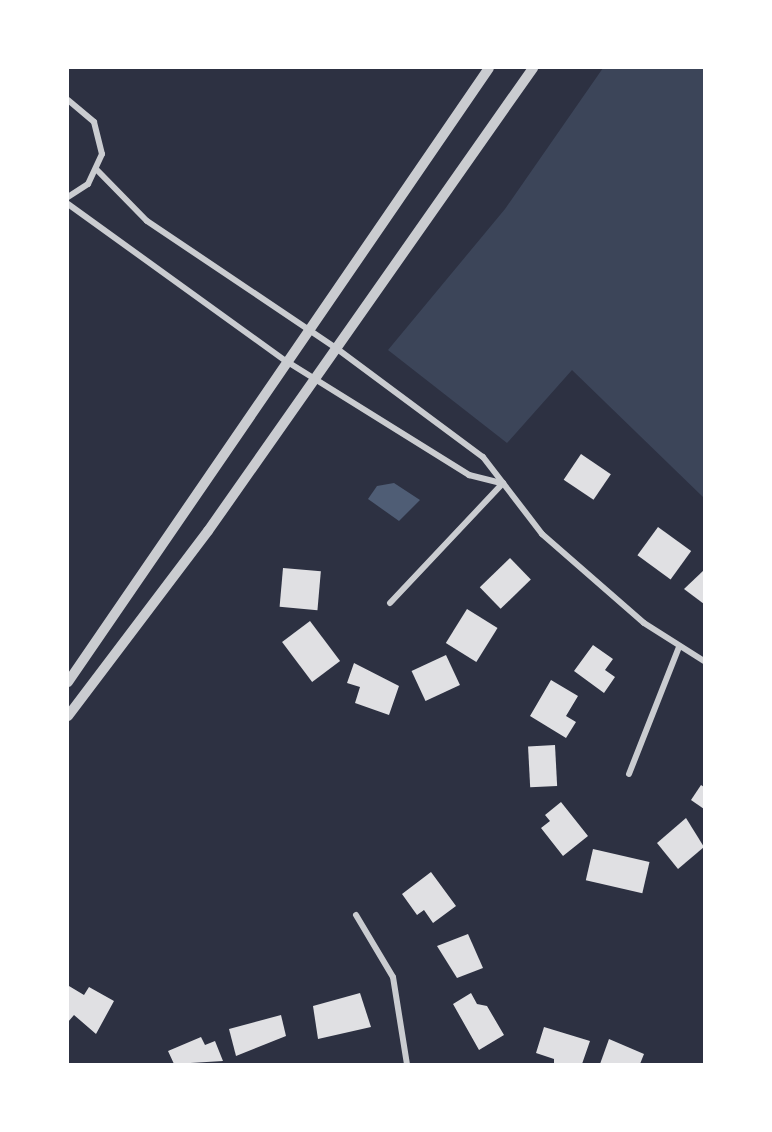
<!DOCTYPE html>
<html>
<head>
<meta charset="utf-8">
<style>
	body { margin:0 }
	#map { position:relative; width:772px; height:1132px; overflow:hidden; background:#2d3142; font-family:Rubik,sans-serif }
	div>[style] { position:absolute }
	.green>* { inset:0; background:#3c4559 }
	.water>* { inset:0; background:#4f5d75 }
	.building>* { inset:0; background:#e0e0e3; transform-origin:0 0 }
	.minor>* { height:6px; margin:-3px; padding:0 3px; transform-origin:3px; border-radius:3px; background:#caccd0 }
	.tertiary>* { height:10px; margin:-5px; padding:0 5px; transform-origin:5px; border-radius:5px; background:#caccd0 }
	span { translate:-50% -50%; white-space:nowrap; text-align:center; line-height:1.15; -webkit-text-stroke:4.5px #fff; paint-order:stroke }
	.frame { position:absolute; inset:0; border:69px solid #fff; pointer-events:none }
</style>
</head>
<body>
<div id="map">
	<div class="green">
		<i style="clip-path:polygon(603px 68px,704px 68px,704px 498px,572px 370px,507px 443px,388px 350px,505px 209px)"></i>
	</div>
	<div class="water">
		<i style="clip-path:polygon(394px 483px,420px 500px,399px 521px,368px 499px,377px 486px)"></i>
	</div>
	<div class="building">
		<i style="left:581px;top:454px;width:36px;height:31px;rotate:34deg"></i>
		<i style="left:658px;top:527px;width:41px;height:35px;rotate:36deg"></i>
		<i style="left:510px;top:558px;width:30px;height:42px;rotate:46deg"></i>
		<i style="left:283px;top:568px;width:38px;height:39px;rotate:5deg"></i>
		<i style="clip-path:polygon(704px 570px,704px 604px,684px 589px)"></i>
		<i style="left:467px;top:609px;width:36px;height:40px;rotate:32deg"></i>
		<i style="left:310px;top:621px;width:50px;height:35px;rotate:53deg"></i>
		<i style="clip-path:polygon(593px 645px,613px 659px,605px 670px,615px 677px,604px 693px,574px 671px)"></i>
		<i style="left:446px;top:655px;width:33px;height:38px;rotate:65deg"></i>
		<i style="clip-path:polygon(354px 663px,399px 686px,389px 715px,355px 703px,360px 687px,347px 683px)"></i>
		<i style="clip-path:polygon(551px 680px,578px 696px,566px 716px,576px 722px,566px 738px,530px 716px)"></i>
		<i style="left:555px;top:745px;width:41px;height:27px;rotate:87deg"></i>
		<i style="clip-path:polygon(701px 785px,704px 787px,704px 809px,691px 800px)"></i>
		<i style="clip-path:polygon(561px 802px,588px 836px,563px 856px,541px 828px,550px 821px,545px 815px)"></i>
		<i style="clip-path:polygon(686px 818px,704px 847px,678px 869px,657px 843px)"></i>
		<i style="left:593px;top:849px;width:58px;height:32px;rotate:13deg"></i>
		<i style="clip-path:polygon(431px 872px,456px 906px,433px 923px,424px 910px,417px 915px,402px 894px)"></i>
		<i style="clip-path:polygon(468px 934px,483px 968px,457px 978px,437px 946px)"></i>
		<i style="clip-path:polygon(69px 986px,84px 995px,89px 987px,114px 1001px,96px 1034px,74px 1015px,68px 1022px)"></i>
		<i style="clip-path:polygon(360px 993px,371px 1027px,318px 1039px,313px 1006px)"></i>
		<i style="clip-path:polygon(471px 993px,477px 1004px,487px 1006px,504px 1035px,479px 1050px,453px 1004px)"></i>
		<i style="clip-path:polygon(281px 1015px,286px 1036px,236px 1056px,229px 1029px)"></i>
		<i style="clip-path:polygon(544px 1027px,590px 1041px,582px 1064px,554px 1064px,554px 1059px,536px 1053px)"></i>
		<i style="clip-path:polygon(201px 1037px,205px 1045px,215px 1041px,223px 1061px,174px 1064px,168px 1051px)"></i>
		<i style="clip-path:polygon(609px 1039px,644px 1054px,640px 1064px,600px 1064px)"></i>
	</div>
	<div class="minor">
		<i style="left:68px;top:100px;width:34px;rotate:40deg"></i>
		<i style="left:94px;top:122px;width:33px;rotate:76deg"></i>
		<i style="left:102px;top:154px;width:33px;rotate:115deg"></i>
		<i style="left:88px;top:184px;width:24px;rotate:147deg"></i>
		<i style="left:97px;top:170px;width:71px;rotate:45.6deg"></i>
		<i style="left:147px;top:221px;width:228px;rotate:33.9deg"></i>
		<i style="left:336px;top:348px;width:183px;rotate:36.6deg"></i>
		<i style="left:483px;top:457px;width:97px;rotate:52.5deg"></i>
		<i style="left:542px;top:534px;width:135px;rotate:41.1deg"></i>
		<i style="left:644px;top:623px;width:71px;rotate:32.3deg"></i>
		<i style="left:68px;top:204px;width:269px;rotate:35.8deg"></i>
		<i style="left:286px;top:361px;width:216px;rotate:31.9deg"></i>
		<i style="left:469px;top:475px;width:34px;rotate:14deg"></i>
		<i style="left:390px;top:603px;width:165px;rotate:-46.7deg"></i>
		<i style="left:629px;top:774px;width:136px;rotate:-68.5deg"></i>
		<i style="left:356px;top:915px;width:72px;rotate:59.2deg"></i>
		<i style="left:393px;top:977px;width:88px;rotate:80.9deg"></i>
	</div>
	<div class="tertiary">
		<i style="left:68px;top:682px;width:744px;rotate:-55.56deg"></i>
		<i style="left:68px;top:716px;width:232px;rotate:-52.9deg"></i>
		<i style="left:208px;top:531px;width:566px;rotate:-54.93deg"></i>
	</div>
	<div class="frame"></div>
</div>
</body>
</html>
